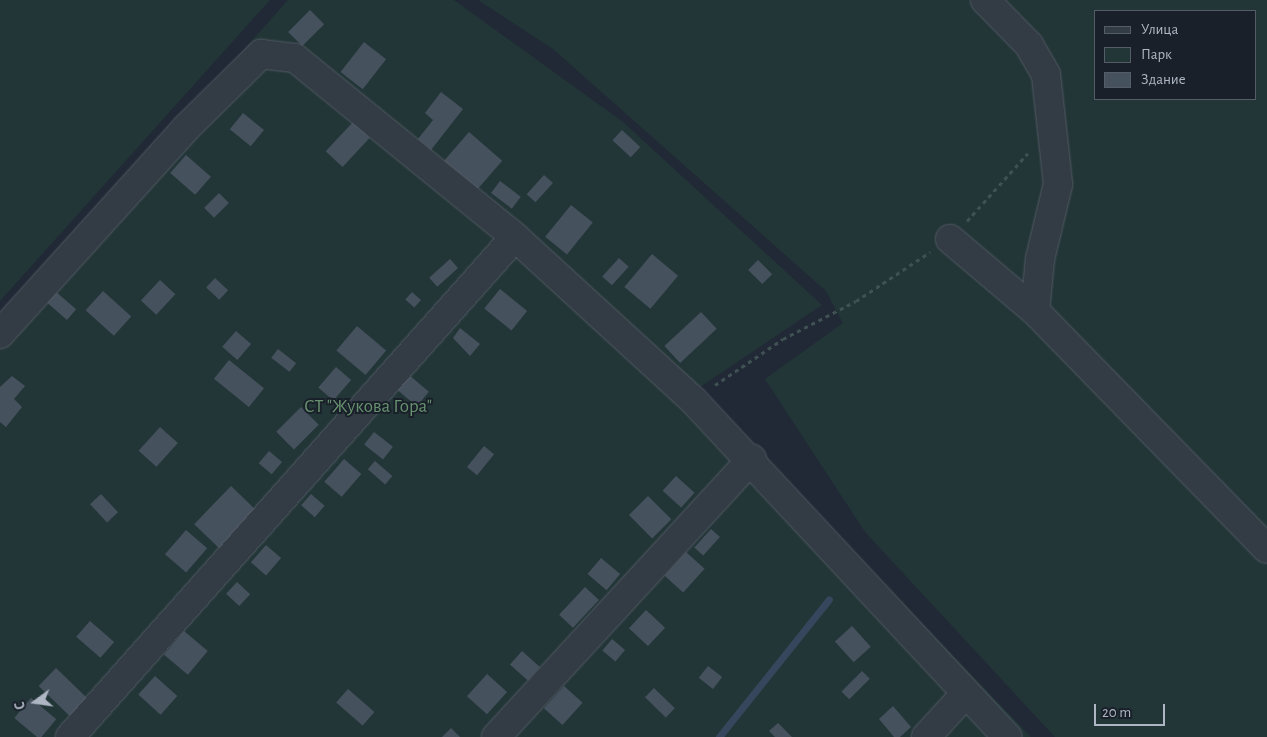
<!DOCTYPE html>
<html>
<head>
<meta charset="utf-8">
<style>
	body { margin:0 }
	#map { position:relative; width:1267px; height:737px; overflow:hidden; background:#202935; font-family:"Alegreya Sans",sans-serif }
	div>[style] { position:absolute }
	.green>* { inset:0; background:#233637 }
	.stream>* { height:7px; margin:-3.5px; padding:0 3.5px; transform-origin:3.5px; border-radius:3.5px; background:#36475d }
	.building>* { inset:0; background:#46515e; transform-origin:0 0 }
	.path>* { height:3px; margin-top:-1.5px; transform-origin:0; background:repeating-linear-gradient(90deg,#3f5153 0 4px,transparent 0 8px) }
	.roads { filter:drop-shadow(0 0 1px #515963) drop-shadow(0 0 1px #515963) }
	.minor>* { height:28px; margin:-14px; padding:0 14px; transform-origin:14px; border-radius:14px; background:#333b45 }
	span { translate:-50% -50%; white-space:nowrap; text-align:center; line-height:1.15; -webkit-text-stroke:4px #19202a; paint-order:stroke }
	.park-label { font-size:19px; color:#67916f }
	.legend { position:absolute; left:1094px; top:10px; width:162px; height:90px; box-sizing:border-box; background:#19202a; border:1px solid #545c67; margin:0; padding:6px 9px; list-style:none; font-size:15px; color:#adb6c2 }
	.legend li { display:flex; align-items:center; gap:10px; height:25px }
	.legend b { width:25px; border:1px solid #545c67 }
	.north { position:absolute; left:10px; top:677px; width:50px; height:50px; -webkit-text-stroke:4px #19202a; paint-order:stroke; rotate:256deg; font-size:14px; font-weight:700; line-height:20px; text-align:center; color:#adb6c2 }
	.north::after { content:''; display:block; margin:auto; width:18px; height:22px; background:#adb6c2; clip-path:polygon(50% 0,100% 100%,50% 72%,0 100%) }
	.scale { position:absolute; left:1094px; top:704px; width:71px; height:22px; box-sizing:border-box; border:2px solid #adb6c2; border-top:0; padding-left:6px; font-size:15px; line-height:18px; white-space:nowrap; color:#adb6c2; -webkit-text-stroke:4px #19202a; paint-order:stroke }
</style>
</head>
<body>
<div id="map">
	<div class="green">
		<i style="clip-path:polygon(0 0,270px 0,0 301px)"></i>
		<i style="clip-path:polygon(288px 0,454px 0,623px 122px,822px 305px,697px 389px,1031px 737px,0 737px,0 324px)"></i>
		<i style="clip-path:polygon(evenodd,478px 0,1267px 0,1267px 737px,1055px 737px,865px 532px,765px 379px,843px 323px,826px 291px,553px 49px,478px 0,1096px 11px,1256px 11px,1256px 99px,1096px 99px,1096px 11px)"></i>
	</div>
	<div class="stream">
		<i style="left:719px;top:737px;width:176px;rotate:-51.4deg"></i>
	</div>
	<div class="building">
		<i style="left:310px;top:10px;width:20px;height:31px;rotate:45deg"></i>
		<i style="left:364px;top:42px;width:28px;height:38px;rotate:38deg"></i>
		<i style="clip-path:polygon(441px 92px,463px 109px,431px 150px,418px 139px,433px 120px,425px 113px)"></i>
		<i style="left:243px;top:113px;width:27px;height:21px;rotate:39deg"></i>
		<i style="left:353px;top:122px;width:23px;height:40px;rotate:43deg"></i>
		<i style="left:622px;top:130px;width:25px;height:14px;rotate:43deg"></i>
		<i style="left:469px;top:132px;width:44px;height:40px;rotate:41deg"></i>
		<i style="left:186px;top:155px;width:33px;height:24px;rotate:41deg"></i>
		<i style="left:544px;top:175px;width:12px;height:26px;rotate:42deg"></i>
		<i style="left:500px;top:181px;width:26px;height:15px;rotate:37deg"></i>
		<i style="left:219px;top:193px;width:14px;height:21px;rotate:45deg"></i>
		<i style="left:571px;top:205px;width:28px;height:41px;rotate:39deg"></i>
		<i style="left:652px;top:254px;width:34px;height:43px;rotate:40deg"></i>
		<i style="left:619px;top:258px;width:13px;height:25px;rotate:42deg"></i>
		<i style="left:450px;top:259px;width:12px;height:28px;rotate:48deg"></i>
		<i style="left:758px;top:260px;width:20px;height:14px;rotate:45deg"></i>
		<i style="left:215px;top:278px;width:18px;height:13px;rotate:43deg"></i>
		<i style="left:160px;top:280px;width:21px;height:28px;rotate:43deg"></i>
		<i style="left:500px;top:289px;width:35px;height:25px;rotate:39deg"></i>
		<i style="left:55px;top:291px;width:28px;height:14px;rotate:41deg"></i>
		<i style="left:103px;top:291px;width:38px;height:26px;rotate:42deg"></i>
		<i style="left:412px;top:292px;width:12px;height:10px;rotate:42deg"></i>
		<i style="left:701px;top:312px;width:23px;height:50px;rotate:47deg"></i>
		<i style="left:357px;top:326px;width:38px;height:32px;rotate:40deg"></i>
		<i style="clip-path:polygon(460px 328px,480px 344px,470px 356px,453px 338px)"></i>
		<i style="left:236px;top:331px;width:20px;height:21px;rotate:41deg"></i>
		<i style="left:278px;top:349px;width:23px;height:11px;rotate:38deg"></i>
		<i style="left:229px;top:360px;width:45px;height:24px;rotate:39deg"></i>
		<i style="left:336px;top:367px;width:20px;height:27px;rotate:41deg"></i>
		<i style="left:409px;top:375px;width:26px;height:19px;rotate:40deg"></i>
		<i style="clip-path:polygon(12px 376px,25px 386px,14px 399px,22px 407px,6px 427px,0 422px,0 387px)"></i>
		<i style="left:301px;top:407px;width:25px;height:35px;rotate:45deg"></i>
		<i style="left:160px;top:427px;width:24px;height:32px;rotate:42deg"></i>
		<i style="left:374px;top:432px;width:24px;height:16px;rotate:38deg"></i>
		<i style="left:484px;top:446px;width:13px;height:27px;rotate:39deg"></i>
		<i style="left:269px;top:451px;width:17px;height:16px;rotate:40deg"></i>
		<i style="left:344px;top:459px;width:23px;height:30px;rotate:41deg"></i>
		<i style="left:375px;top:461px;width:23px;height:11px;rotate:41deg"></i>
		<i style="left:676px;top:476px;width:25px;height:20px;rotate:42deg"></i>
		<i style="left:231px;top:486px;width:37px;height:53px;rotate:44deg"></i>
		<i style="left:101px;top:494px;width:25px;height:15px;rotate:47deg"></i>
		<i style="left:311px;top:494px;width:18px;height:15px;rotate:41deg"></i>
		<i style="left:648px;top:496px;width:33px;height:27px;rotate:45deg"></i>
		<i style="left:711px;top:529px;width:12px;height:25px;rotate:42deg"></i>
		<i style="left:186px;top:530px;width:28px;height:32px;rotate:41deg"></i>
		<i style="left:266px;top:545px;width:20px;height:23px;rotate:41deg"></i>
		<i style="left:686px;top:552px;width:25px;height:32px;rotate:42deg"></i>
		<i style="left:601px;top:558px;width:25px;height:21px;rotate:40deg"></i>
		<i style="left:237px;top:582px;width:18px;height:16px;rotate:43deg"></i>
		<i style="left:585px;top:587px;width:19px;height:38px;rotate:43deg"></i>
		<i style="left:646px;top:610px;width:26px;height:25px;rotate:43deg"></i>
		<i style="left:90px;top:621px;width:32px;height:21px;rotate:41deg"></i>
		<i style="left:852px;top:626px;width:28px;height:23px;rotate:48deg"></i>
		<i style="left:184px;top:631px;width:31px;height:31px;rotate:40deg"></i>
		<i style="left:612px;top:639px;width:17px;height:15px;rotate:40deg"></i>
		<i style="left:522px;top:651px;width:24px;height:18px;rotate:42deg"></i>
		<i style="left:708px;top:666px;width:18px;height:15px;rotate:38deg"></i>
		<i style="left:56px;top:668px;width:45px;height:25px;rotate:44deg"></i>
		<i style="left:862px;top:671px;width:11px;height:29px;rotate:45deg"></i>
		<i style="left:487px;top:674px;width:27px;height:30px;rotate:42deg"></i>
		<i style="left:155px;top:676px;width:30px;height:25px;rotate:42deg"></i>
		<i style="left:564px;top:686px;width:25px;height:30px;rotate:42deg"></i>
		<i style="left:654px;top:688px;width:29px;height:13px;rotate:44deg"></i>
		<i style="left:348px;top:689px;width:35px;height:18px;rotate:41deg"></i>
		<i style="left:31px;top:698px;width:33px;height:26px;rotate:40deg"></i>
		<i style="clip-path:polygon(893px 706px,911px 727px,900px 737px,894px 737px,879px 719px)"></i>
		<i style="clip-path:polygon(778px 723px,792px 737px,775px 737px,769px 731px)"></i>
		<i style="clip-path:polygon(451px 728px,460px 737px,442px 737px)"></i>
	</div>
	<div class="path">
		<i style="left:967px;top:221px;width:91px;rotate:-48.1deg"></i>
		<i style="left:715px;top:385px;width:82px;rotate:-34.1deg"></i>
		<i style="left:783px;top:339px;width:82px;rotate:-27.5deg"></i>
		<i style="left:856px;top:301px;width:89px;rotate:-33.5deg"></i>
	</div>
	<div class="roads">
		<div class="minor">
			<i style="left:985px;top:0;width:63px;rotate:45.6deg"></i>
			<i style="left:1029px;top:45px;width:34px;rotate:60deg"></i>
			<i style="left:1046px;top:75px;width:110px;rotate:83.7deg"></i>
			<i style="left:1058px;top:184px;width:77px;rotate:103.5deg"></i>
			<i style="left:1040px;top:259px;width:52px;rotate:95.5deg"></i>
			<i style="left:950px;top:239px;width:111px;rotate:40.3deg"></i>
			<i style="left:1035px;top:311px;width:332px;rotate:45.7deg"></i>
			<i style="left:0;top:334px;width:276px;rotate:-47.9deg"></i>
			<i style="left:185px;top:129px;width:107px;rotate:-44.6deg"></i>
			<i style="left:261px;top:54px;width:34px;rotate:7deg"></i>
			<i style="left:295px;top:58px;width:284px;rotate:39.1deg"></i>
			<i style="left:515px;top:237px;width:241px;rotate:42.5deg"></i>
			<i style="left:693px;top:400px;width:461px;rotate:47deg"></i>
			<i style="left:70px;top:737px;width:669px;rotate:-48.33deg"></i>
			<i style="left:496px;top:737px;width:378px;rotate:-47.4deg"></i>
			<i style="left:926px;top:737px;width:59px;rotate:-47.7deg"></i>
		</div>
	</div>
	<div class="park-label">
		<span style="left:368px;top:407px">СТ "Жукова Гора"</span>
	</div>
	<ul class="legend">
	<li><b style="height:6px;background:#333b45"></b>Улица</li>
	<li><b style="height:14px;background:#233637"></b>Парк</li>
	<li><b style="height:14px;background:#46515e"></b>Здание</li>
	</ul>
	<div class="north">С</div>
	<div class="scale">20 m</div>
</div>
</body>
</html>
